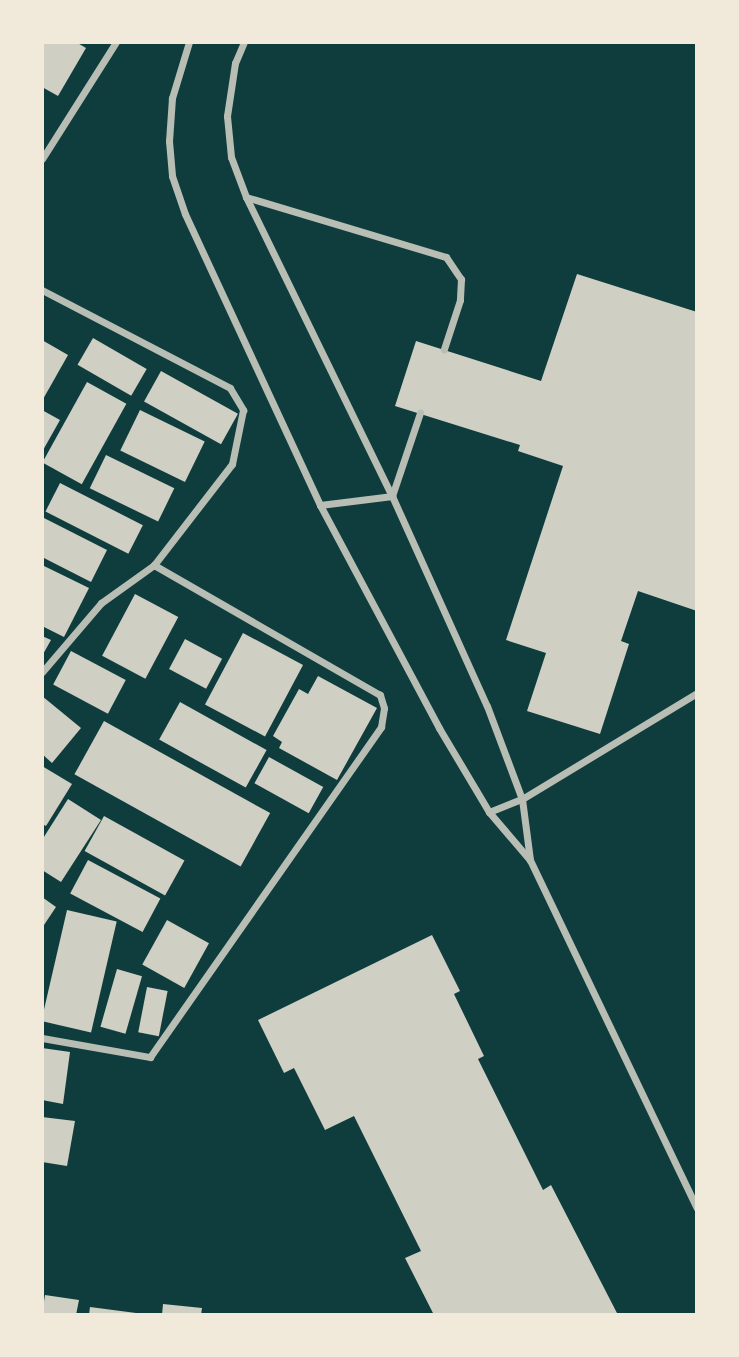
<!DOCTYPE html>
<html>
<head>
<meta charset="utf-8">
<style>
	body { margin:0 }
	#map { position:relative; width:739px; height:1357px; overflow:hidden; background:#0f3d3e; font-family:"Nunito Sans",sans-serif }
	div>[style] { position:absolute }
	.building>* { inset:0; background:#cfcfc3; transform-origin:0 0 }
	.minor>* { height:7px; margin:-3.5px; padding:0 3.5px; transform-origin:3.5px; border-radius:3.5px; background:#b8beb3 }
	span { translate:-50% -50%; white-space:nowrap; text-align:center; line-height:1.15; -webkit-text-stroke:5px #f1e9da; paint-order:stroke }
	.frame { position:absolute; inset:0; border:44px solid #f1e9da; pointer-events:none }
</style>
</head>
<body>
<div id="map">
	<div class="building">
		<i style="clip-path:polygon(42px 42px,76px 42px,86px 48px,58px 96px,42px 87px)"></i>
		<i style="clip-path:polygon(577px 274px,697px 312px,697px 611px,638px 591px,621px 641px,629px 644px,600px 734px,527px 711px,546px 653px,506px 640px,563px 466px,518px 451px,520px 445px,395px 406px,416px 341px,541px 381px)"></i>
		<i style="left:93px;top:338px;width:62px;height:31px;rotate:30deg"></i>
		<i style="clip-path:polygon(42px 340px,68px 355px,42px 401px)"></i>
		<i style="left:161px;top:371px;width:88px;height:35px;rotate:29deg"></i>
		<i style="left:87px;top:382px;width:45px;height:92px;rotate:29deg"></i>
		<i style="clip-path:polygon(42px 410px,60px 420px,42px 452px)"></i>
		<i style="left:140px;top:410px;width:72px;height:45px;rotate:26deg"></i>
		<i style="left:106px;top:455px;width:76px;height:37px;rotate:26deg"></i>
		<i style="left:60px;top:483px;width:93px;height:32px;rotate:27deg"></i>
		<i style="clip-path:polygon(42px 517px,107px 550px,91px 582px,42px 557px)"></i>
		<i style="clip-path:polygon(42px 565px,89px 588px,64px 637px,42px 626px)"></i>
		<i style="left:135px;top:594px;width:49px;height:70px;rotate:28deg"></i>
		<i style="left:243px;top:633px;width:68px;height:81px;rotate:28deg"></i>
		<i style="clip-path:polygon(42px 636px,51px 640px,42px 656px)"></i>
		<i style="left:185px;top:639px;width:42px;height:34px;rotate:28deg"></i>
		<i style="left:71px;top:651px;width:62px;height:38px;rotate:28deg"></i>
		<i style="clip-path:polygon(318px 676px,377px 708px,337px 780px,279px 748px,282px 742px,273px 736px,299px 689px,308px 694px)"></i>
		<i style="clip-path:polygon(42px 696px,81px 728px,52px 763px,42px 754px)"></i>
		<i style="left:180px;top:702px;width:99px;height:43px;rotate:29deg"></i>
		<i style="left:104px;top:721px;width:190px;height:61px;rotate:29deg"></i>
		<i style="left:269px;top:757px;width:62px;height:30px;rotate:29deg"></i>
		<i style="clip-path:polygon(42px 766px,72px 784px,46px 826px,42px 824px)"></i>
		<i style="clip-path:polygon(68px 799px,101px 820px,61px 882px,42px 870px,42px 840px)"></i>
		<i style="left:104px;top:816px;width:92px;height:40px;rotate:29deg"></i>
		<i style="left:88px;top:860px;width:82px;height:38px;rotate:28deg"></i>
		<i style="clip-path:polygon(42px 897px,56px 907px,42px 928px)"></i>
		<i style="left:67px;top:910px;width:51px;height:114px;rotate:13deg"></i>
		<i style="left:167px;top:920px;width:48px;height:51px;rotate:29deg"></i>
		<i style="clip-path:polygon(432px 935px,460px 991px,454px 994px,484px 1056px,478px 1059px,543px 1190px,551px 1185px,618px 1315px,434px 1315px,405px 1258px,421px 1251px,354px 1116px,325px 1130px,294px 1068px,284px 1073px,258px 1020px)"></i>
		<i style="left:117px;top:969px;width:26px;height:60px;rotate:16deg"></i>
		<i style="left:147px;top:987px;width:21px;height:46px;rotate:11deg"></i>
		<i style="clip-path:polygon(42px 1048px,70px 1052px,63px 1104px,42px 1100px)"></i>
		<i style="clip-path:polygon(42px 1117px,75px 1121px,67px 1166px,42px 1162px)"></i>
		<i style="clip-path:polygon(45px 1295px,79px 1300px,76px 1315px,42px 1315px)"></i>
		<i style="clip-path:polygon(163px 1304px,202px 1308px,201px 1315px,162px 1315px)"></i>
		<i style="clip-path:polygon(90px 1307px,136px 1313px,136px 1315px,89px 1315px)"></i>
	</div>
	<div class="minor">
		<i style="left:189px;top:42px;width:59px;rotate:106.9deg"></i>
		<i style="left:172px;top:98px;width:43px;rotate:94deg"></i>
		<i style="left:169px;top:141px;width:35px;rotate:85deg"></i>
		<i style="left:172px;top:176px;width:40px;rotate:71.1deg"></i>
		<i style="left:185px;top:214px;width:321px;rotate:65.1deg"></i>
		<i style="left:320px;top:505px;width:253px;rotate:61.9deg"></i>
		<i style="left:439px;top:728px;width:98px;rotate:59.2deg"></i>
		<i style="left:489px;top:812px;width:63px;rotate:49.5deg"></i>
		<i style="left:530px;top:860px;width:386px;rotate:64.4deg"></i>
		<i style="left:244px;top:42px;width:23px;rotate:113deg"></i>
		<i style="left:235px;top:63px;width:54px;rotate:98.6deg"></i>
		<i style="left:227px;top:116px;width:41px;rotate:84.4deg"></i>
		<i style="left:231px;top:157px;width:43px;rotate:69.4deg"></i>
		<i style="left:246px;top:197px;width:333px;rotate:64deg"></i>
		<i style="left:392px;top:496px;width:230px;rotate:65.7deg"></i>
		<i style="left:487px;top:706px;width:99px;rotate:69.4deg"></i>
		<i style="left:522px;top:799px;width:62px;rotate:82.5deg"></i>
		<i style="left:42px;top:159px;width:138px;rotate:-57.7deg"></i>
		<i style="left:246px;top:197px;width:209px;rotate:16.7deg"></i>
		<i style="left:446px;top:257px;width:27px;rotate:56deg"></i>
		<i style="left:461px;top:279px;width:21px;rotate:93deg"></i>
		<i style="left:460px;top:300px;width:52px;rotate:108.1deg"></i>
		<i style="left:42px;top:290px;width:212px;rotate:27.5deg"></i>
		<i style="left:230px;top:388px;width:26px;rotate:59deg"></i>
		<i style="left:243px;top:410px;width:55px;rotate:101.5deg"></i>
		<i style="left:232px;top:464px;width:128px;rotate:127.7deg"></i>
		<i style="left:154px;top:565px;width:65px;rotate:144.4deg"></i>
		<i style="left:101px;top:603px;width:91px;rotate:130.5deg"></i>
		<i style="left:320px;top:505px;width:73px;rotate:-7.1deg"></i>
		<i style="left:392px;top:496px;width:88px;rotate:-71.4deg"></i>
		<i style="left:489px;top:812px;width:35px;rotate:-22deg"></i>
		<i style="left:522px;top:799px;width:205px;rotate:-31.2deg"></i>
		<i style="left:42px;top:1038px;width:110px;rotate:10deg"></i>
		<i style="left:150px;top:1057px;width:403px;rotate:-55deg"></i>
		<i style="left:381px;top:727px;width:19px;rotate:-81deg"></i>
		<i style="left:384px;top:708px;width:14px;rotate:-107deg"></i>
		<i style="left:380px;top:695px;width:261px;rotate:-150.1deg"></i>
	</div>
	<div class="frame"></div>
</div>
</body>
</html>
